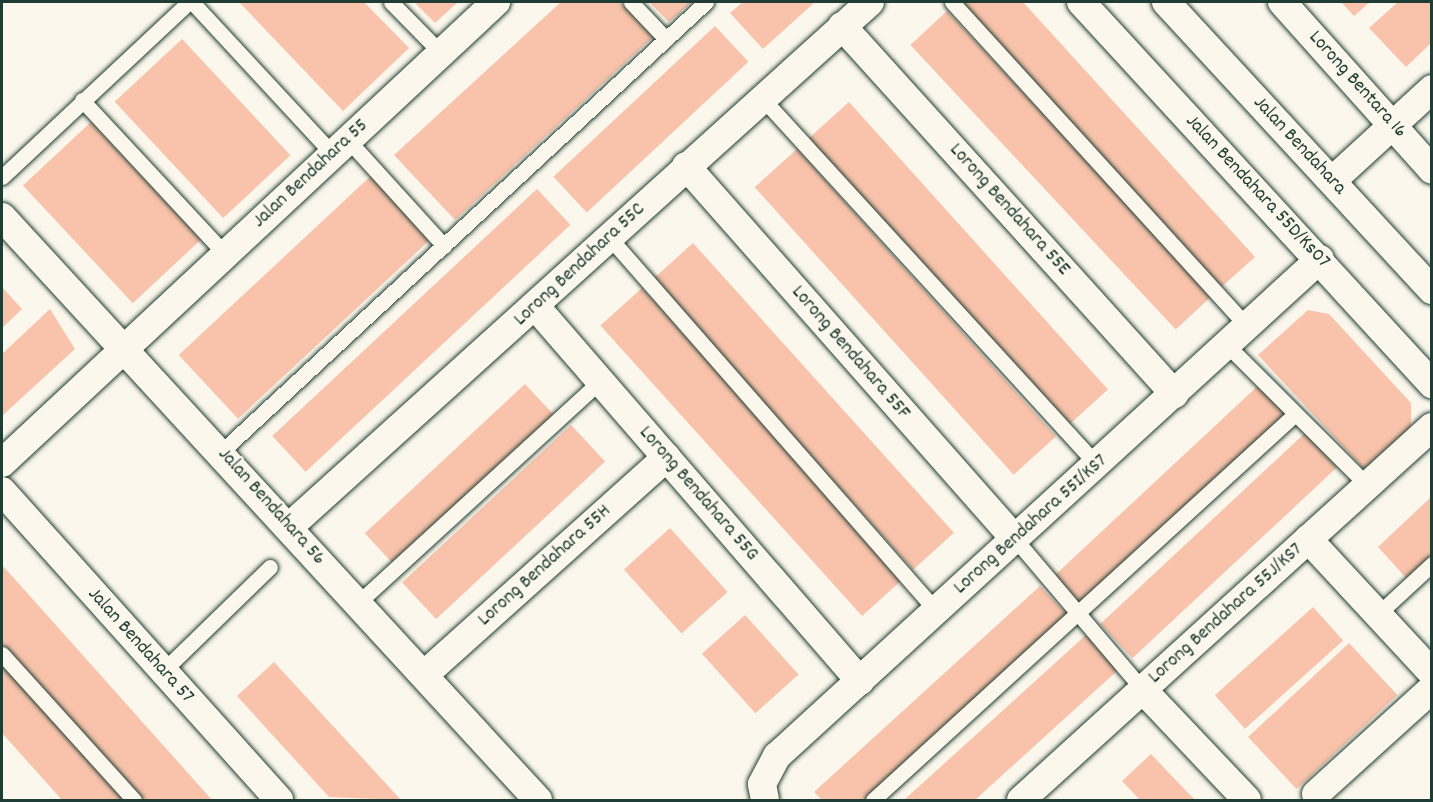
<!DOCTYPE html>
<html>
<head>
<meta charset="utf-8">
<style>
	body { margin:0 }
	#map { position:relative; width:1433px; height:802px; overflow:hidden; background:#fbf7ec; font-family:Dekko,sans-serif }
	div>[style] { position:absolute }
	.building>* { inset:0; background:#f9c3ab; transform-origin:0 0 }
	.roads { filter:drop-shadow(0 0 2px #1f3d34) drop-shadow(0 0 2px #1f3d34) }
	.lane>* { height:15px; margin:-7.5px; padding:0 7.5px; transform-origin:7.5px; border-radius:7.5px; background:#fbf7ec }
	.street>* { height:28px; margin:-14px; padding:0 14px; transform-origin:14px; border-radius:14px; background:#fbf7ec }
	span { translate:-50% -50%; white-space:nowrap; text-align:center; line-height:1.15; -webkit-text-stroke:4.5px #fbf7ec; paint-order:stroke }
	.street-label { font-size:20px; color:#1f3d34 }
	.frame { position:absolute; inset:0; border:3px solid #1f3d34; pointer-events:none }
</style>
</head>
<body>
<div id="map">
	<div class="building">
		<i style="clip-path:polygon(239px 2px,364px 2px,409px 48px,343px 111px)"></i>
		<i style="clip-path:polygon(414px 2px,458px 2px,435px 23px)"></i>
		<i style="clip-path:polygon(561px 2px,620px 2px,653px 37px,455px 220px,394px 155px)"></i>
		<i style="clip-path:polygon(649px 2px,692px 2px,669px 22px)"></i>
		<i style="clip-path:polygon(743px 2px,815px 2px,763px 49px,730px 13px)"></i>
		<i style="clip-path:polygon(959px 2px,1023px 2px,1255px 257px,1218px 290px)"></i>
		<i style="clip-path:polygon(1341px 2px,1370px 2px,1354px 16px)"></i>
		<i style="clip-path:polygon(1398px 2px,1431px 2px,1431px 43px,1406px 67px,1369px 28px)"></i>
		<i style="left:947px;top:11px;width:389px;height:50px;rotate:47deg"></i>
		<i style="left:715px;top:26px;width:49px;height:221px;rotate:47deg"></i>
		<i style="left:182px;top:39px;width:159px;height:92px;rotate:47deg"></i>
		<i style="left:849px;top:102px;width:387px;height:55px;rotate:48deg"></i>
		<i style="left:91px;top:122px;width:161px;height:93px;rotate:47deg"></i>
		<i style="left:797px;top:149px;width:387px;height:57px;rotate:48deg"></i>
		<i style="left:374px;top:173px;width:87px;height:267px;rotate:47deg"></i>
		<i style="left:537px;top:189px;width:49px;height:362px;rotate:47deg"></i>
		<i style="left:693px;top:243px;width:390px;height:55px;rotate:48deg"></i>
		<i style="clip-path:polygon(2px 287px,22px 309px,2px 328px)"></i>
		<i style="left:642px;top:288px;width:391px;height:56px;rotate:48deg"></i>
		<i style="clip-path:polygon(50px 309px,75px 349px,2px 416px,2px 354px)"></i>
		<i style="clip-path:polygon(1308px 310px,1329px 314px,1411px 403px,1411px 427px,1364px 469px,1258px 355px)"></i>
		<i style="left:1261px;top:383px;width:45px;height:282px;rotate:47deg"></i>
		<i style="left:525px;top:384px;width:47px;height:219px;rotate:47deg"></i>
		<i style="left:571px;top:425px;width:50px;height:231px;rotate:47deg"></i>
		<i style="left:1305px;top:433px;width:47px;height:280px;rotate:47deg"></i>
		<i style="clip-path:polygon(1431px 497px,1431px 560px,1409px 581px,1378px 547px)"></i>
		<i style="left:670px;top:528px;width:86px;height:62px;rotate:48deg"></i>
		<i style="clip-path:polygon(2px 565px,29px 595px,212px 800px,141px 800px,2px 644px)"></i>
		<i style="clip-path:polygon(1040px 586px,1071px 619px,871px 800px,822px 800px,814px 792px)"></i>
		<i style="left:1313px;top:607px;width:45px;height:132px;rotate:48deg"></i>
		<i style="left:745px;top:615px;width:80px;height:58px;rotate:48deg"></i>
		<i style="clip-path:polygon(1086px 635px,1118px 670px,975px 800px,904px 800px)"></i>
		<i style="left:1349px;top:643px;width:71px;height:138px;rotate:47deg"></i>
		<i style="clip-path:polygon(274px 662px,286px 675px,401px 800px,329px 797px,237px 696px)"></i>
		<i style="clip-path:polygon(2px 664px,124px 800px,62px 800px,2px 733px)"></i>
		<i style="clip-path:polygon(1151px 754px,1167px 771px,1195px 800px,1140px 800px,1122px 781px)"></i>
	</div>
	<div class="roads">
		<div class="lane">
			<i style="left:192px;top:2px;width:207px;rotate:47.2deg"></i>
			<i style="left:391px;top:2px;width:71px;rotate:45.6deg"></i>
			<i style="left:631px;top:2px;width:51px;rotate:46.6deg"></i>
			<i style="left:952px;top:2px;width:441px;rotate:47.7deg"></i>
			<i style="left:762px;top:98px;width:497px;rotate:47.6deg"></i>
			<i style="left:82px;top:100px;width:210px;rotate:47.1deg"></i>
			<i style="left:348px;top:140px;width:143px;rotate:47.8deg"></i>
			<i style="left:2px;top:177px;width:256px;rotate:-43.1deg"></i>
			<i style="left:609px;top:237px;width:497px;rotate:48.8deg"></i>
			<i style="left:1228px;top:346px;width:197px;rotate:45deg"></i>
			<i style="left:221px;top:452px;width:662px;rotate:-42.86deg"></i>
			<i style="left:1015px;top:539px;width:198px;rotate:49.7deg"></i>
			<i style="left:358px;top:603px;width:328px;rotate:-42.5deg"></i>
			<i style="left:1378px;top:614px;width:74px;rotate:-42.8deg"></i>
			<i style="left:2px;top:654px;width:197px;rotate:47.9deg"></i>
			<i style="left:163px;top:671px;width:149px;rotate:-44.2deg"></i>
			<i style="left:873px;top:800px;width:569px;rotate:-42.44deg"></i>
		</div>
		<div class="street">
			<i style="left:1081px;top:2px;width:519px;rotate:47.42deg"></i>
			<i style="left:1166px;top:2px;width:392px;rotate:47.3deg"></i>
			<i style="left:1282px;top:2px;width:225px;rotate:48.2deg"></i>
			<i style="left:842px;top:26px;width:496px;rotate:47.9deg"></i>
			<i style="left:686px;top:166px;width:497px;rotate:48.6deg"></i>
			<i style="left:1332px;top:181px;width:136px;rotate:-42.6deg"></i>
			<i style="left:2px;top:217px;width:792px;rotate:47.41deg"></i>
			<i style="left:536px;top:307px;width:495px;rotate:49.1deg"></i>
			<i style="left:2px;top:463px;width:676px;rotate:-43.02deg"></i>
			<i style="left:2px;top:491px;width:415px;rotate:48.1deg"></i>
			<i style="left:289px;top:527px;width:783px;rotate:-42.1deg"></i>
			<i style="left:1308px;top:539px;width:183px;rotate:47.2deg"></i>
			<i style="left:424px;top:675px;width:326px;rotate:-41.9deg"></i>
			<i style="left:1143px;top:690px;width:151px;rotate:46.6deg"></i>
			<i style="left:1316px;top:794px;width:156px;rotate:-42.2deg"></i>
			<i style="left:765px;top:800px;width:16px;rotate:-101deg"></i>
			<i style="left:762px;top:784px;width:32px;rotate:-62deg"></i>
			<i style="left:777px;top:756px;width:736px;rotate:-42.47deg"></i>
			<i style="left:1021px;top:800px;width:555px;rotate:-42.23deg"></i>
		</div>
	</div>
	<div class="street-label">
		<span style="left:1357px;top:85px;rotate:48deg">Lorong Bentara 16</span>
		<span style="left:1299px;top:146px;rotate:47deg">Jalan Bendahara</span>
		<span style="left:311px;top:174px;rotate:-43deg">Jalan Bendahara 55</span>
		<span style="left:1257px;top:192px;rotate:47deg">Jalan Bendahara 55D/Ks07</span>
		<span style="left:1009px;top:210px;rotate:48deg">Lorong Bendahara 55E</span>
		<span style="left:580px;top:265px;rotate:-43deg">Lorong Bendahara 55C</span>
		<span style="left:850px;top:353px;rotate:49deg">Lorong Bendahara 55F</span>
		<span style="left:698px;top:494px;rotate:49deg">Lorong Bendahara 55G</span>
		<span style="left:271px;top:507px;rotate:48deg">Jalan Bendahara 56</span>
		<span style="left:1031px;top:525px;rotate:-42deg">Lorong Bendahara 55I/KS7</span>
		<span style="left:545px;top:566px;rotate:-42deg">Lorong Bendahara 55H</span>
		<span style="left:1226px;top:614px;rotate:-42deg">Lorong Bendahara 55J/KS7</span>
		<span style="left:140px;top:646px;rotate:48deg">Jalan Bendahara 57</span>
	</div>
	<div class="frame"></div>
</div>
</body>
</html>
